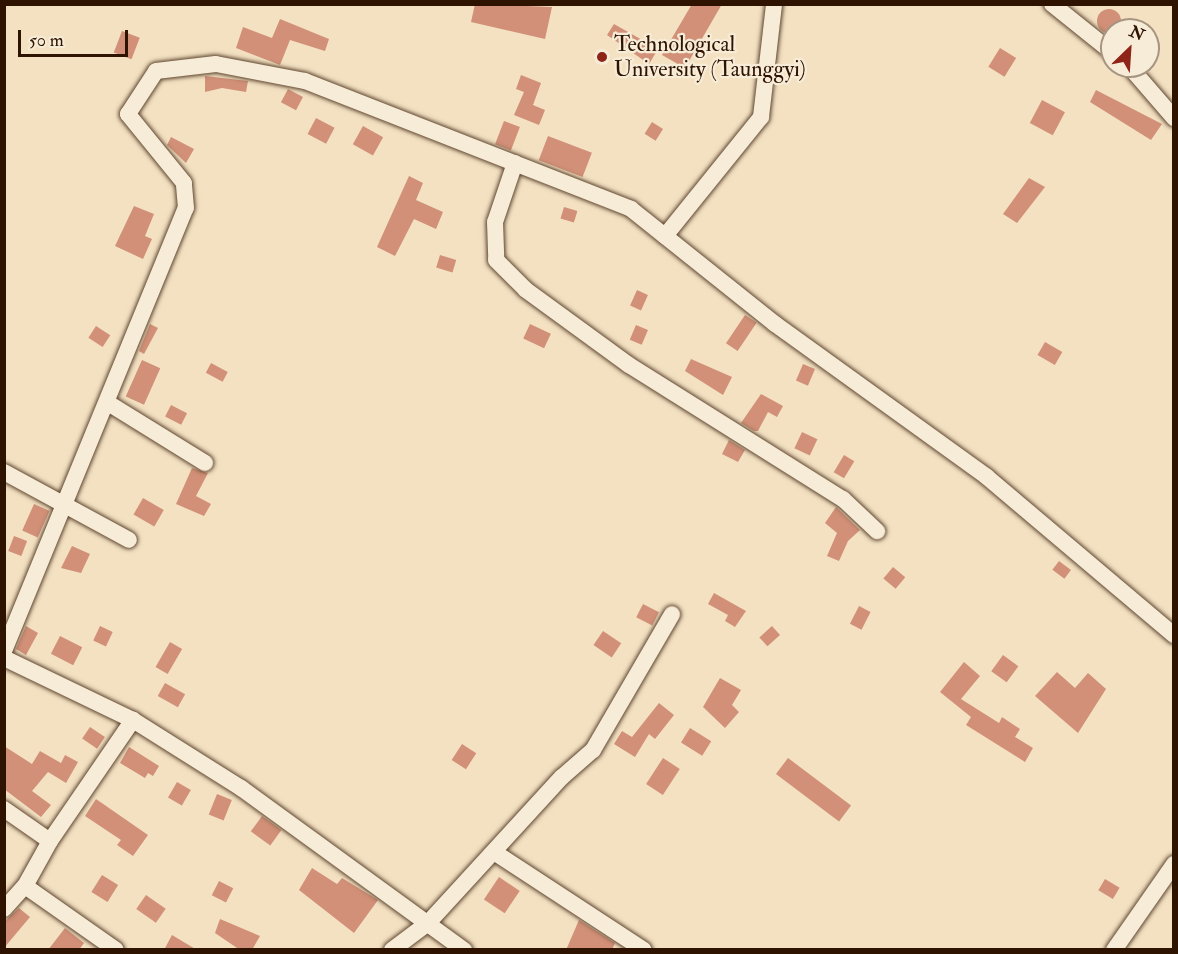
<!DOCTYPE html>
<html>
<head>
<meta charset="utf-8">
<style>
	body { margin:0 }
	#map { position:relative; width:1178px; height:954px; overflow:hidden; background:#f3e1c2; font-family:"IM FELL Double Pica",serif }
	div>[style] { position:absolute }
	.building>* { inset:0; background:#d19077; transform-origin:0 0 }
	.round { border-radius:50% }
	.roads { filter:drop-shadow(0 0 2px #5f4630) drop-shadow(0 0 2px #5f4630) }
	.street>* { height:16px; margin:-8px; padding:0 8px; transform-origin:8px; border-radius:8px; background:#f7ecd7 }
	.dots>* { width:16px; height:16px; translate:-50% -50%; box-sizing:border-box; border:3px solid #f7ecd7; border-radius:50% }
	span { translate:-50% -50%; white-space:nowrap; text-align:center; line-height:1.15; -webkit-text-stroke:4.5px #f7ecd7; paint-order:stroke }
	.poi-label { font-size:22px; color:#2e1300 }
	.left { translate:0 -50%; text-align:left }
	.frame { position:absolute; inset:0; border:6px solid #2e1300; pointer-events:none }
	.north { position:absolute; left:1100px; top:18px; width:60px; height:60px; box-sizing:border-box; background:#f7ecd7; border:2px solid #a79581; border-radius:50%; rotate:25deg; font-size:16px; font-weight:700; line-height:24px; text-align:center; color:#2e1300 }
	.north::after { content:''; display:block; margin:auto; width:21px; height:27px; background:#8f2418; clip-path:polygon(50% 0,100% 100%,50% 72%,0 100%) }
	.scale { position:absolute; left:18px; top:30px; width:110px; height:27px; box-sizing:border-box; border:3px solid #2e1300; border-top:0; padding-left:8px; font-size:18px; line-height:21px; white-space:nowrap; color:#2e1300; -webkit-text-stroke:4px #f7ecd7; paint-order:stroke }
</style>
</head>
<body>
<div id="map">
	<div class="building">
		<i style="clip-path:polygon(475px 4px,552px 7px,545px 39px,471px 22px)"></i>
		<i style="clip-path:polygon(692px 4px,722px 4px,685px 68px,662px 55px)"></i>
		<i class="round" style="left:1097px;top:9px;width:24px;height:24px"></i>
		<i style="clip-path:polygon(280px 19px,329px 39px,325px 51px,290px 40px,280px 65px,236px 48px,243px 27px,272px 38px)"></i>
		<i style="clip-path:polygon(614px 24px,658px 49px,649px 64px,607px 35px)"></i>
		<i style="left:122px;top:31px;width:19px;height:23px;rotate:21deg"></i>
		<i style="left:1000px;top:48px;width:19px;height:22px;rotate:32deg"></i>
		<i style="clip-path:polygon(521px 75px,541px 83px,533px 105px,545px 110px,539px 125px,514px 115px,524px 92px,516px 89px)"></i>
		<i style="clip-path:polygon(205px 76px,248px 81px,246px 92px,222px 88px,205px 92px)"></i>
		<i style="left:288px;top:89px;width:17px;height:15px;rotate:28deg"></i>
		<i style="clip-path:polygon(1096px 90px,1162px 124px,1151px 140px,1090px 102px)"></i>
		<i style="left:1042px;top:100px;width:26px;height:26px;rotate:28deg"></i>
		<i style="left:316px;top:118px;width:21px;height:18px;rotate:28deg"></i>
		<i style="left:504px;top:121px;width:17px;height:25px;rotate:21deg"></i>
		<i style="left:652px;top:122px;width:13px;height:14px;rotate:32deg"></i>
		<i style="left:363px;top:126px;width:23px;height:21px;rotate:29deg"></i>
		<i style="left:548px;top:136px;width:47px;height:26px;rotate:21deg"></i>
		<i style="clip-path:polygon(171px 137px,194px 149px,186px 163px,167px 145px)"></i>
		<i style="clip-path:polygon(409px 176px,423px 183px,416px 200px,443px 212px,436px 229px,414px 219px,395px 256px,377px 247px)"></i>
		<i style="clip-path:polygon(1029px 178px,1045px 187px,1017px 223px,1003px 214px)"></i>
		<i style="clip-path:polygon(134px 206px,154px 214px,145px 236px,152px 239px,143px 259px,115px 246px)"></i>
		<i style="left:564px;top:207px;width:14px;height:12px;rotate:17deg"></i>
		<i style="left:440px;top:255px;width:17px;height:13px;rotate:17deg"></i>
		<i style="left:637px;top:290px;width:12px;height:17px;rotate:24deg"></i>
		<i style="left:745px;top:315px;width:14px;height:34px;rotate:34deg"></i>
		<i style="clip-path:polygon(150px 324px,158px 328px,144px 354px,139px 351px)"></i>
		<i style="left:530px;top:324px;width:23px;height:16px;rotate:25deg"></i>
		<i style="left:636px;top:325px;width:13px;height:16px;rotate:23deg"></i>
		<i style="left:96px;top:326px;width:17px;height:14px;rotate:33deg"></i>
		<i style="left:1045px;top:342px;width:20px;height:15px;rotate:30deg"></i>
		<i style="clip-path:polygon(691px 359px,732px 377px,723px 395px,685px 371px)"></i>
		<i style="left:142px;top:360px;width:20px;height:40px;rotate:24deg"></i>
		<i style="left:211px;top:363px;width:19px;height:11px;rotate:28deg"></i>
		<i style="left:803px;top:364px;width:13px;height:18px;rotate:23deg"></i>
		<i style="clip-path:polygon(761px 394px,783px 406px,777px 417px,768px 412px,758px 431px,754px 431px,741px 423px)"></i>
		<i style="left:171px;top:405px;width:18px;height:13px;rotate:27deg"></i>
		<i style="left:802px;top:432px;width:17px;height:18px;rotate:25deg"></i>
		<i style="clip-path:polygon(729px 440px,745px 450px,738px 462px,722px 454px)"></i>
		<i style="left:844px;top:455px;width:12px;height:20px;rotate:31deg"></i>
		<i style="clip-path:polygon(192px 468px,208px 473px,196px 496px,211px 504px,204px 516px,176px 504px)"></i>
		<i style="left:143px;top:498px;width:24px;height:19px;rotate:30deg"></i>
		<i style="left:34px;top:504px;width:17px;height:29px;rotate:24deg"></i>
		<i style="clip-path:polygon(836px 507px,860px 530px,848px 541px,839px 561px,827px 556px,837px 533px,825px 523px)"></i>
		<i style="left:14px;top:536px;width:14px;height:16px;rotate:21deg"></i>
		<i style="clip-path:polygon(72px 546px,90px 554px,81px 573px,61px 568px)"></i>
		<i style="left:1059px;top:561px;width:15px;height:11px;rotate:37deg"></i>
		<i style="left:893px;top:567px;width:16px;height:15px;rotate:40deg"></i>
		<i style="clip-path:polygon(714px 593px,746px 611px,735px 627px,725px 621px,728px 615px,708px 604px)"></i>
		<i style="left:643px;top:604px;width:18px;height:15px;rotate:27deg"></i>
		<i style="left:859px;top:606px;width:13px;height:20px;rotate:27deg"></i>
		<i style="clip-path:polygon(26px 626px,38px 633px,26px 655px,16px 649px)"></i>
		<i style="left:100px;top:626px;width:14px;height:16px;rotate:25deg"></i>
		<i style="left:772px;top:626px;width:12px;height:17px;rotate:48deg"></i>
		<i style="left:603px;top:631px;width:22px;height:17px;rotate:34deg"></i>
		<i style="left:60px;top:636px;width:25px;height:20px;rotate:27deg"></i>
		<i style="left:170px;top:642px;width:14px;height:29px;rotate:30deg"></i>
		<i style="left:1003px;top:655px;width:19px;height:20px;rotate:36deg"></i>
		<i style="clip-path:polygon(964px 662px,980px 676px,961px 699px,999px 723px,1002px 717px,1020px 729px,1015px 737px,1033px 748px,1025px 762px,966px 725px,971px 717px,940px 692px)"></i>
		<i style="clip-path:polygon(1057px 672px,1075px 688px,1088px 673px,1106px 689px,1078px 733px,1035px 696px)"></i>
		<i style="clip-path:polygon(720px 678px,741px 690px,732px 705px,739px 712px,725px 728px,703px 707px)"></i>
		<i style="left:165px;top:683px;width:23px;height:15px;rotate:29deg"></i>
		<i style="clip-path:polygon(659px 703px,674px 715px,655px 739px,649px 734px,635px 757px,614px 744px,622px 731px,632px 737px)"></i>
		<i style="left:90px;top:727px;width:18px;height:14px;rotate:34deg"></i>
		<i style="left:690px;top:728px;width:25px;height:17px;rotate:32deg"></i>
		<i style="left:462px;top:744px;width:17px;height:19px;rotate:33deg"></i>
		<i style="clip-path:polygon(4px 746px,32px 764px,40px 751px,61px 763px,65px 755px,78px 762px,66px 783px,48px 772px,32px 791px,51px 805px,41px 817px,4px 789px)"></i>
		<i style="clip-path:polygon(129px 747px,159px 766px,153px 776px,148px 773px,145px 778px,120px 763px)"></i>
		<i style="left:663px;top:758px;width:20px;height:31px;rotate:33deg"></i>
		<i style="left:788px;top:758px;width:79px;height:20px;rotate:37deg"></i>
		<i style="left:177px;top:782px;width:16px;height:18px;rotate:30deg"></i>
		<i style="left:217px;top:794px;width:16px;height:22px;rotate:22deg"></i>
		<i style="clip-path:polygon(96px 799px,148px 835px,133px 856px,117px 845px,121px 840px,85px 816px)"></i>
		<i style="left:262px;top:816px;width:24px;height:19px;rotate:36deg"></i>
		<i style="clip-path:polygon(312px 868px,337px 884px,342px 878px,378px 900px,354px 933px,299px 890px)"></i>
		<i style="left:102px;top:875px;width:19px;height:20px;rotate:32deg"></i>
		<i style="left:499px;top:877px;width:25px;height:27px;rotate:34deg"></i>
		<i style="left:1105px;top:879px;width:17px;height:13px;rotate:31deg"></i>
		<i style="left:219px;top:881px;width:16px;height:16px;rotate:27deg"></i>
		<i style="left:146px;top:895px;width:24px;height:17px;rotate:35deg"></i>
		<i style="clip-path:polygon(19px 908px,30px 917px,4px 948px,5px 921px)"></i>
		<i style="clip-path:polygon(220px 919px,260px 936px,252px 950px,240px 950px,215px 933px)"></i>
		<i style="clip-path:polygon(579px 920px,615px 943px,612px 950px,566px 950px)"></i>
		<i style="clip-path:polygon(65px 928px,84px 943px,79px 950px,48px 950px)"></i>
		<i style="clip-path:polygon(172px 935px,197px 950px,164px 950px)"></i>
	</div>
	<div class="roads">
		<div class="street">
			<i style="left:1052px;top:4px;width:77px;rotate:38.7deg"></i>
			<i style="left:1129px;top:66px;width:69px;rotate:49.1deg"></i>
			<i style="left:515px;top:163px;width:62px;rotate:108.7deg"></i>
			<i style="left:495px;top:222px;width:38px;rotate:88deg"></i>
			<i style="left:496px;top:260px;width:42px;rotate:45deg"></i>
			<i style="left:526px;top:290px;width:127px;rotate:36.1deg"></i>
			<i style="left:629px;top:365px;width:252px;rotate:32.1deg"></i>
			<i style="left:843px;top:499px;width:47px;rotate:43.3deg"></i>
			<i style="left:665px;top:236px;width:153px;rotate:-51.1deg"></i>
			<i style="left:761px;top:117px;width:114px;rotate:-83.4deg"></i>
			<i style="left:108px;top:403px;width:114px;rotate:31.7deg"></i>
			<i style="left:4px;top:472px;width:142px;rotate:28.5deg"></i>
			<i style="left:4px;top:651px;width:479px;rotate:-67.7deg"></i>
			<i style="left:186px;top:208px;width:25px;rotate:-95deg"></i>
			<i style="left:184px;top:183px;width:89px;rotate:-129.1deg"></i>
			<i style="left:128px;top:114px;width:51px;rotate:-56.9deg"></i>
			<i style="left:156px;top:71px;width:60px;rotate:-6.7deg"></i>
			<i style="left:216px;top:64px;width:91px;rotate:10.8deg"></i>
			<i style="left:305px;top:81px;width:350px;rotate:21.4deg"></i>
			<i style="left:631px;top:209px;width:184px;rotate:38.6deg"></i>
			<i style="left:775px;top:324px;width:261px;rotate:35.8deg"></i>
			<i style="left:987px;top:477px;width:245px;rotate:40.2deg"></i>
			<i style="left:4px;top:658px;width:143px;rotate:25.7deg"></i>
			<i style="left:133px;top:720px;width:128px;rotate:32.2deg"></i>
			<i style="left:241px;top:788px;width:276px;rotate:36deg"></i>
			<i style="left:4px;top:809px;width:56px;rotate:34.8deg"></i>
			<i style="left:494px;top:852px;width:179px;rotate:33.2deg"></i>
			<i style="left:25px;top:886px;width:111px;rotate:35.1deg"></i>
			<i style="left:4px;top:909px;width:31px;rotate:-48deg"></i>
			<i style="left:25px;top:886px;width:51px;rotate:-60.9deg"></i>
			<i style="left:50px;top:841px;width:147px;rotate:-55.6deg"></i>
			<i style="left:392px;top:950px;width:45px;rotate:-36.9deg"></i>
			<i style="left:428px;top:923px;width:198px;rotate:-47.5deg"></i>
			<i style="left:562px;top:777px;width:41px;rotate:-41.1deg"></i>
			<i style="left:593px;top:750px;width:157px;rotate:-59.8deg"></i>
			<i style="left:1114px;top:950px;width:105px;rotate:-55.1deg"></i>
		</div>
	</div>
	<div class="dots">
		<i style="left:602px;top:57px;background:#8f2418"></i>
	</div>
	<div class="poi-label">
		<span class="left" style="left:614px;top:57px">Technological<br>University (Taunggyi)</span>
	</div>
	<div class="frame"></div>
	<div class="north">N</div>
	<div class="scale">50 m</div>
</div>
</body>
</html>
